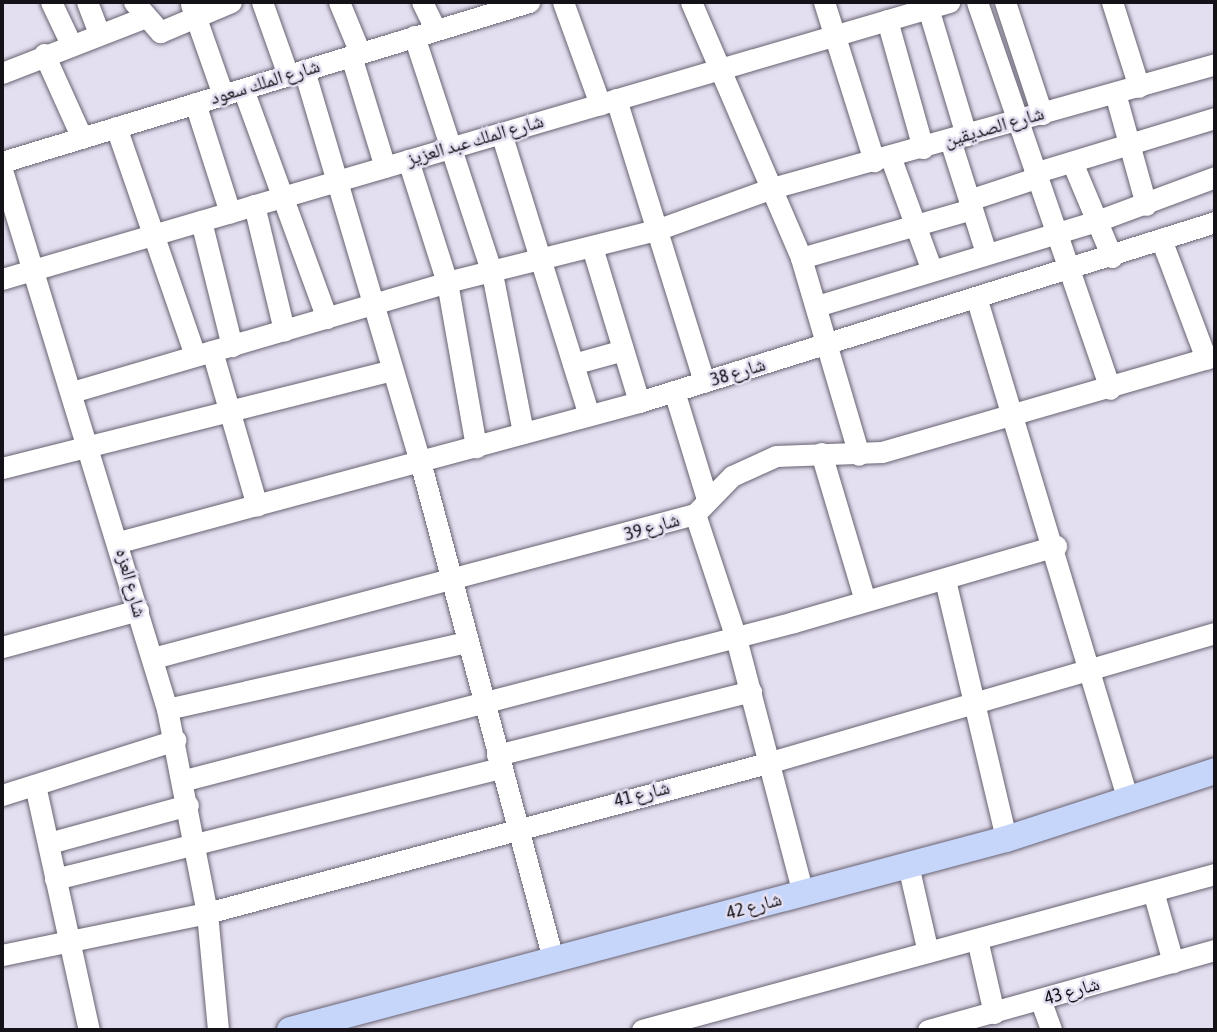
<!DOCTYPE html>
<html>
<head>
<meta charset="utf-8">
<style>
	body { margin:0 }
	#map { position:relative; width:1217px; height:1032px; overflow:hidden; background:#e4dff0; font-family:"Asap Condensed","Noto Naskh Arabic",sans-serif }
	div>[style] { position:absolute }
	.roads { filter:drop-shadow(0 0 2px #676271) drop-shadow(0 0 2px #676271) }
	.minor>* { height:21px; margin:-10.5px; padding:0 10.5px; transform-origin:10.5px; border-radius:10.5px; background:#fff }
	.major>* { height:26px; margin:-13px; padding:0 13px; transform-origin:13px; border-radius:13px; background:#c6d5fa }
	span { translate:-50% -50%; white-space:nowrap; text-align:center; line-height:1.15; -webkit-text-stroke:5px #e4dff0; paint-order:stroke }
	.street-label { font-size:19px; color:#141218 }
	.frame { position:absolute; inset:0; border:4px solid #141218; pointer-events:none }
</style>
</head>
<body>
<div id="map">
	<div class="roads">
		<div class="minor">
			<i style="left:51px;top:2px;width:44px;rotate:64.6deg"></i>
			<i style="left:87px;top:2px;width:31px;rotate:69deg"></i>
			<i style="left:134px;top:2px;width:40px;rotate:49deg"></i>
			<i style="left:160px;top:32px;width:77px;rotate:-22.9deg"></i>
			<i style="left:262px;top:2px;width:77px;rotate:70.4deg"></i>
			<i style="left:339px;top:2px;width:55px;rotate:67.6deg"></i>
			<i style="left:422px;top:2px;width:30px;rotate:64deg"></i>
			<i style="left:563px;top:2px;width:109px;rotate:70.1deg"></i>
			<i style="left:691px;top:2px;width:279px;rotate:66.7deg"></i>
			<i style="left:801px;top:258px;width:205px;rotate:73.6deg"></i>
			<i style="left:824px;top:2px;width:167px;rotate:72.5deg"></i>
			<i style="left:977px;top:2px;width:409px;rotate:71deg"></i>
			<i style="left:1005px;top:2px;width:118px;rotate:71.7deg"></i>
			<i style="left:1112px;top:2px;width:89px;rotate:72.4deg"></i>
			<i style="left:191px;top:4px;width:96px;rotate:70.6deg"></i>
			<i style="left:928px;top:8px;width:133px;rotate:73.3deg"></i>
			<i style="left:887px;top:20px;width:133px;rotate:74.3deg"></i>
			<i style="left:414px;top:36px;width:250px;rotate:71.8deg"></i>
			<i style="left:492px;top:273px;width:163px;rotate:79deg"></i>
			<i style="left:44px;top:54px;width:92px;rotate:65.7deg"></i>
			<i style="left:351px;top:56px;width:116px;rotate:73deg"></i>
			<i style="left:304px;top:70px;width:408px;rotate:73.5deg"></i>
			<i style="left:420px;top:461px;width:515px;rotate:75.05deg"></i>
			<i style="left:2px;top:73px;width:151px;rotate:-21.3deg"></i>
			<i style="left:243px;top:89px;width:244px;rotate:69.9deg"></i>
			<i style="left:1115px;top:93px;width:116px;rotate:74.5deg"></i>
			<i style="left:616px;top:99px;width:296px;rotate:72.7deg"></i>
			<i style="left:195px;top:103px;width:115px;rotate:72.3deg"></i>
			<i style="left:116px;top:127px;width:241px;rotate:70.9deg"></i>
			<i style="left:501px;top:133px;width:295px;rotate:72.7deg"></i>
			<i style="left:950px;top:140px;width:119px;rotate:72.3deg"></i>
			<i style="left:890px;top:156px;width:119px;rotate:69.9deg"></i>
			<i style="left:408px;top:160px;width:128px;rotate:72.3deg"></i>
			<i style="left:447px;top:282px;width:168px;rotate:80deg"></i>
			<i style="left:2px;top:162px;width:551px;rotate:-16.89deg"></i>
			<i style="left:1072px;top:162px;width:103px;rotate:67.2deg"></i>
			<i style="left:2px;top:170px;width:564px;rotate:72.98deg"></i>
			<i style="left:167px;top:709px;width:208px;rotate:78.9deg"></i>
			<i style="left:207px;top:913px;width:118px;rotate:84.6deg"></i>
			<i style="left:1034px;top:173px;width:189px;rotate:-16.9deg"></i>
			<i style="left:969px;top:200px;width:71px;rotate:-18.2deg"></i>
			<i style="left:254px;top:205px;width:129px;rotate:76.5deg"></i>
			<i style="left:201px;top:221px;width:129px;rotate:76.1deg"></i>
			<i style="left:1161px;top:239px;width:128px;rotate:69.4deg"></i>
			<i style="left:592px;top:247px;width:162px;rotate:73.1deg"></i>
			<i style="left:801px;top:258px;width:178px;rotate:-16deg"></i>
			<i style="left:2px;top:279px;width:987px;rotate:-16.3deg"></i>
			<i style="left:977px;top:300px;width:522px;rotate:73.2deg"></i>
			<i style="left:817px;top:306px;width:293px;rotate:-16.9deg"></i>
			<i style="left:1097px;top:221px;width:126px;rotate:-20.4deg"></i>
			<i style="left:212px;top:351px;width:161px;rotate:73.8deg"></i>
			<i style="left:573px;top:364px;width:52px;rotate:-15.6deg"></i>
			<i style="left:674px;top:391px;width:113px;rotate:73deg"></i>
			<i style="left:72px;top:392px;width:391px;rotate:-16.3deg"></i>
			<i style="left:447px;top:282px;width:215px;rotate:-14deg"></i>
			<i style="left:656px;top:230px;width:123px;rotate:-19.9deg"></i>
			<i style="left:772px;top:188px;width:460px;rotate:-15.6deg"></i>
			<i style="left:821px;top:453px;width:154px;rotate:73.4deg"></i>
			<i style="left:2px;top:468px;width:401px;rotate:-14.1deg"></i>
			<i style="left:695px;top:514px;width:131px;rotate:71.7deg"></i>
			<i style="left:736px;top:638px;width:264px;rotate:75.3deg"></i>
			<i style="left:119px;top:542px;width:539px;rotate:-15.07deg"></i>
			<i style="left:639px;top:402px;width:603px;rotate:-17.35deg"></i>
			<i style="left:945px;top:580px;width:266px;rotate:76.7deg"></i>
			<i style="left:2px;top:647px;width:141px;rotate:-15.2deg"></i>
			<i style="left:153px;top:658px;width:561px;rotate:-14.88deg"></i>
			<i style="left:695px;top:514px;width:53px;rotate:-45.8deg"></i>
			<i style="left:732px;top:476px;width:48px;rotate:-24.4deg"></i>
			<i style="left:776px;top:456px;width:106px;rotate:-2.2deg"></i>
			<i style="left:882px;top:452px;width:347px;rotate:-16.1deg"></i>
			<i style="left:167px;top:709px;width:307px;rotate:-12.6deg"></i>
			<i style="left:497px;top:755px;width:262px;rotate:-14.1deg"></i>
			<i style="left:185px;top:780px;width:629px;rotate:-14.54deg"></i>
			<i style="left:794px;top:622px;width:273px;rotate:-16.2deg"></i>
			<i style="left:35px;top:785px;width:251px;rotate:77.6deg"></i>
			<i style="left:2px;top:795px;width:182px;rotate:-17.6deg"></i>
			<i style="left:49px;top:843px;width:144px;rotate:-15.3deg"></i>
			<i style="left:908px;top:865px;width:89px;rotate:77.1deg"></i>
			<i style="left:55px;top:879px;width:460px;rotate:-14deg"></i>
			<i style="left:1153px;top:891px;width:74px;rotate:74.3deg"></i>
			<i style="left:977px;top:939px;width:76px;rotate:77.1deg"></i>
			<i style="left:2px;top:955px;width:209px;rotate:-11.6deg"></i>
			<i style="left:207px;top:913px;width:584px;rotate:-14.99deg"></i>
			<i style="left:771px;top:762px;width:462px;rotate:-16.2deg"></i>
			<i style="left:1040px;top:999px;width:33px;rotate:70deg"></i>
			<i style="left:642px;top:1030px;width:594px;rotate:-15.23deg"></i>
			<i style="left:928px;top:1030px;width:298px;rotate:-15.6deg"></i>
		</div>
		<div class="major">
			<i style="left:290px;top:1030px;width:741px;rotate:-14.94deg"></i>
			<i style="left:1006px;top:839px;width:220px;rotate:-18deg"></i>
		</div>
	</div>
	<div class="street-label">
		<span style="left:265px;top:82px;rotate:-17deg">شارع الملك سعود</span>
		<span style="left:994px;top:127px;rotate:-16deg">شارع الصديقين</span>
		<span style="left:475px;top:140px;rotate:-16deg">شارع الملك عبد العزيز</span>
		<span style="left:738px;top:372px;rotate:-17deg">شارع 38</span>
		<span style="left:652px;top:527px;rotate:-16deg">شارع 39</span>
		<span style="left:131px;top:583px;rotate:75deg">شارع العزه</span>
		<span style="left:642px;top:794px;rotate:-14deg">شارع 41</span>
		<span style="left:754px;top:906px;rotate:-15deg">شارع 42</span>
		<span style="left:1072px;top:991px;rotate:-16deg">شارع 43</span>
	</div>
	<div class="frame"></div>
</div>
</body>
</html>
